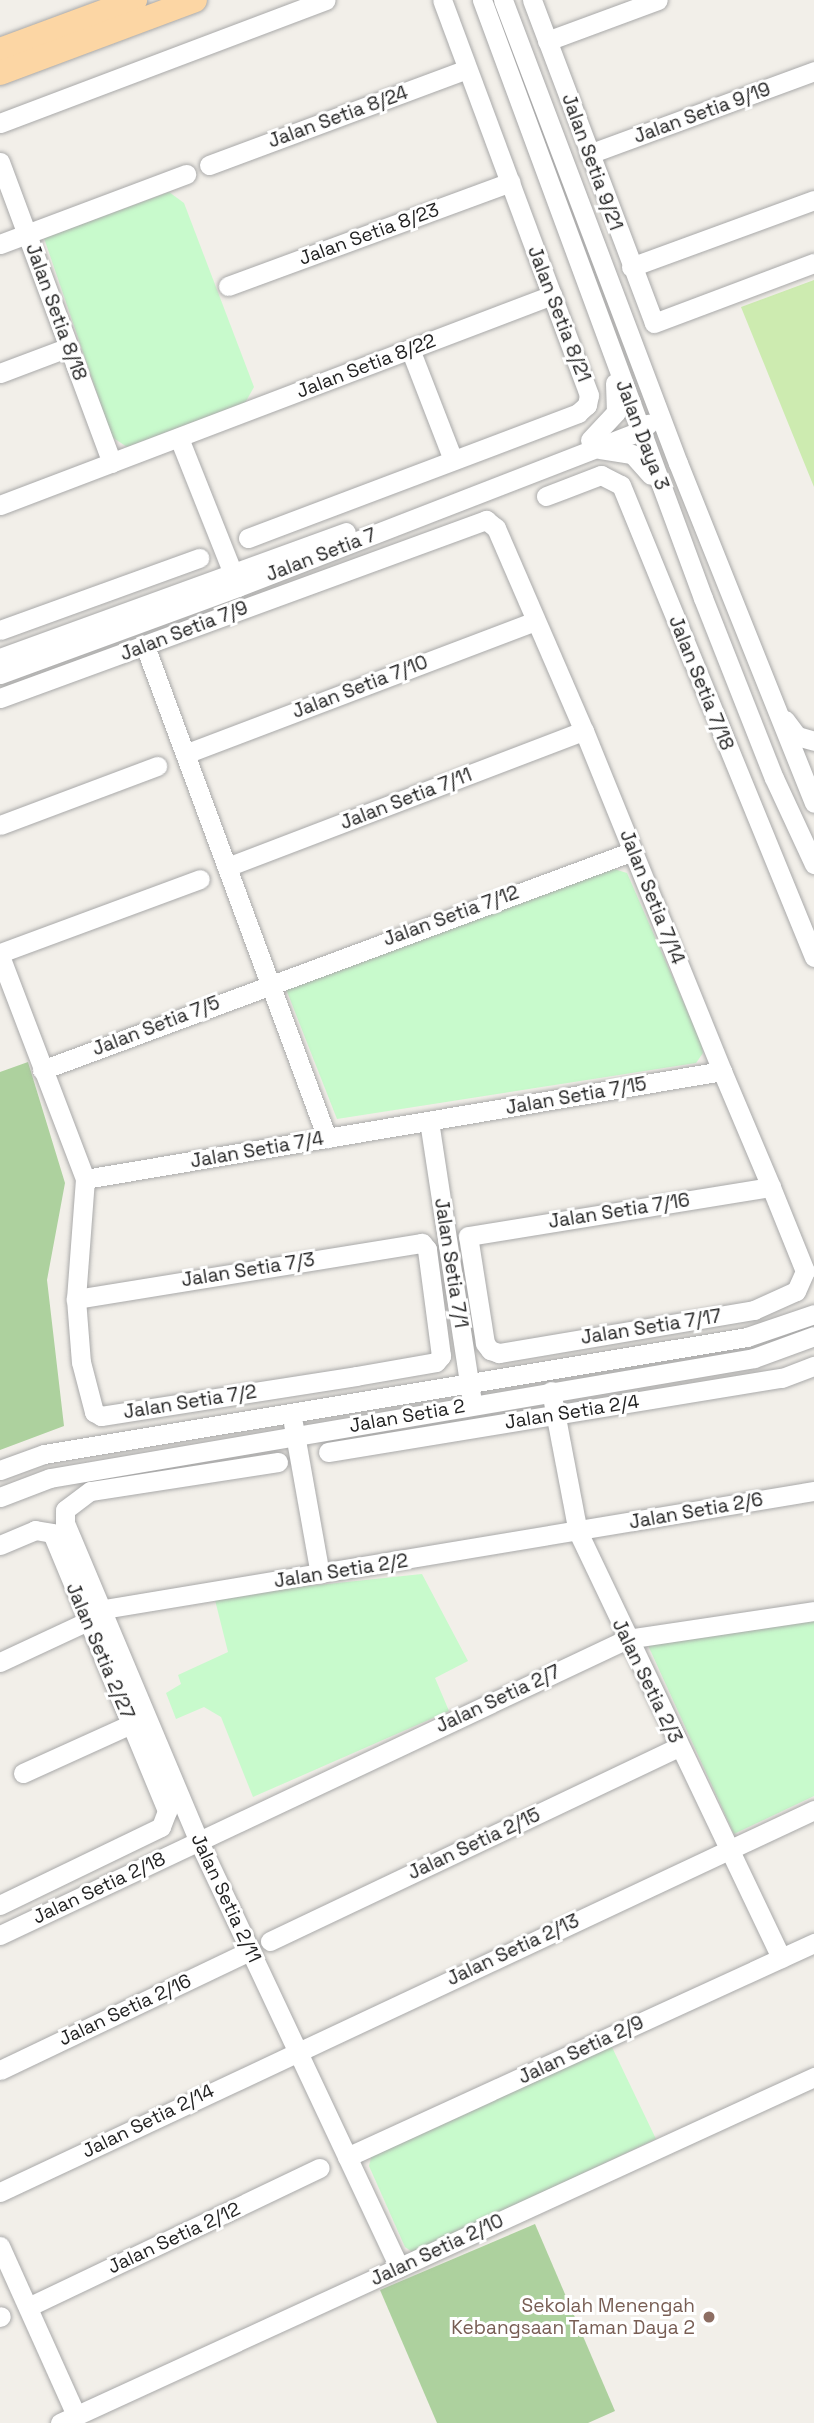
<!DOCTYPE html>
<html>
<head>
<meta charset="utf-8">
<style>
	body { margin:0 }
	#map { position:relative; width:814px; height:2423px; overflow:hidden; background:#f2efe9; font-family:"Space Grotesk",sans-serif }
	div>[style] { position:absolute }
	.grass>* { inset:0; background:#cdebb0 }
	.forest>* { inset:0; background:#add19e }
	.park>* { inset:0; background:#c8facc }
	.roads { filter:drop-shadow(0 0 2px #a9a9a9) drop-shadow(0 0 2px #a9a9a9) }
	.minor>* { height:19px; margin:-9.5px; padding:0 9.5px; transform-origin:9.5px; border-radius:9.5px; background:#fff }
	.major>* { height:24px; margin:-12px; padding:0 12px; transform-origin:12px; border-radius:12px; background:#fcd6a4 }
	.dots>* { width:19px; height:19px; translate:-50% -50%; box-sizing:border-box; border:4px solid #fff; border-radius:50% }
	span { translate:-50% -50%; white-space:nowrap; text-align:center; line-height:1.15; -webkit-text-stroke:6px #fff; paint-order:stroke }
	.street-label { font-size:19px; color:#222 }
	.education-label { font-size:19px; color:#785e54 }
	.right { translate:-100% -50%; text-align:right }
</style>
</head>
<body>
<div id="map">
	<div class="grass">
		<i style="clip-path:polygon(814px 280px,814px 487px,741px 307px)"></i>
	</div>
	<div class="forest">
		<i style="clip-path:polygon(28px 1062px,65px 1183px,47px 1280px,64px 1426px,0 1450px,0 1072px)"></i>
		<i style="clip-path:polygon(535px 2224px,615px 2411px,588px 2423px,437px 2423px,380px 2290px)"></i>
	</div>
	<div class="park">
		<i style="clip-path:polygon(169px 192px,184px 203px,254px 387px,245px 403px,127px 447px,112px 437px,44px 238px)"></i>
		<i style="clip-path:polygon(614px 869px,627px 873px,701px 1042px,703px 1053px,696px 1063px,337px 1119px,284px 984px)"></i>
		<i style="clip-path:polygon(422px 1574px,468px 1661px,435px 1678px,449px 1711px,253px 1797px,221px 1717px,204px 1707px,176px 1719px,166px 1693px,181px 1684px,178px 1675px,228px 1652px,214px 1596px)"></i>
		<i style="clip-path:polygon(814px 1618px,814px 1796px,734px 1834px,647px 1643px)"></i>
		<i style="clip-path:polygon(610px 2043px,656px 2139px,414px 2253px,405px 2247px,369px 2166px,372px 2154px)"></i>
	</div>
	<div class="roads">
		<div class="minor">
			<i style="left:482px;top:0;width:638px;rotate:69.72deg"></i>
			<i style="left:703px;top:598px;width:193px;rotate:68.5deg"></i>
			<i style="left:774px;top:778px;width:95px;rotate:65.1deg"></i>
			<i style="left:503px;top:0;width:495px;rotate:69.3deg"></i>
			<i style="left:678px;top:463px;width:366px;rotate:68.2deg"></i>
			<i style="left:532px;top:0;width:345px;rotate:69.3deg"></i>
			<i style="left:654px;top:323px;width:171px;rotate:-20.6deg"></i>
			<i style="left:547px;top:41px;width:118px;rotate:-20.3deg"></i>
			<i style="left:0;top:123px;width:348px;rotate:-20.7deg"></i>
			<i style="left:589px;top:154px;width:240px;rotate:-20.2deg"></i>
			<i style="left:0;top:162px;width:321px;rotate:69.6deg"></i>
			<i style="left:209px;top:165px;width:275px;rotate:-20.4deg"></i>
			<i style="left:0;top:244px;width:199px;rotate:-20.6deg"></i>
			<i style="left:631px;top:267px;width:195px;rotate:-20.1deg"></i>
			<i style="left:228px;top:286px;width:301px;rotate:-20.2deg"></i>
			<i style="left:410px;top:349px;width:119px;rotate:68.8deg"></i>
			<i style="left:0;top:373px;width:74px;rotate:-20.6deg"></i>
			<i style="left:179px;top:438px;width:159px;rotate:68.3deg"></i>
			<i style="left:590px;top:440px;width:38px;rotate:-47deg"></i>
			<i style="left:616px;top:412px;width:29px;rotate:-92deg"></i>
			<i style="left:600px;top:449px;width:32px;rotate:9deg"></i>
			<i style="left:632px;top:454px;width:28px;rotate:48deg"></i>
			<i style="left:546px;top:496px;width:59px;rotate:-20.9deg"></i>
			<i style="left:601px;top:475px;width:22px;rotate:27deg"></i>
			<i style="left:621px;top:485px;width:510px;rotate:67.76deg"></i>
			<i style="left:0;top:505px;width:591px;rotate:-20.83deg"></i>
			<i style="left:248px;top:538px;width:353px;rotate:-20.7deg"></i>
			<i style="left:578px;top:413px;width:12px;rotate:-42deg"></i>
			<i style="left:587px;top:405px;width:10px;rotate:-79deg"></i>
			<i style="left:589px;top:395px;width:421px;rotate:-110.4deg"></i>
			<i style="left:0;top:630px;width:212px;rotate:-19.9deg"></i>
			<i style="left:145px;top:646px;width:525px;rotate:69.7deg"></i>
			<i style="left:0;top:658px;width:368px;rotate:-20deg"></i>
			<i style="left:0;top:674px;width:253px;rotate:-20.1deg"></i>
			<i style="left:238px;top:587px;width:431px;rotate:-21.2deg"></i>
			<i style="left:640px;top:431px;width:11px;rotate:-41deg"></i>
			<i style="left:0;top:698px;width:518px;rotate:-20.12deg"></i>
			<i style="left:486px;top:520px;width:13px;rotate:39deg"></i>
			<i style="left:496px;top:528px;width:221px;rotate:66.6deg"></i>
			<i style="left:584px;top:731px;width:367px;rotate:67.9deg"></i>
			<i style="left:722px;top:1071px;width:126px;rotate:67.1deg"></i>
			<i style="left:771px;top:1187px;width:91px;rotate:68deg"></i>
			<i style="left:805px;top:1271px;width:22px;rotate:114deg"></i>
			<i style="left:796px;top:1291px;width:46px;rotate:155.7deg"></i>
			<i style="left:754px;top:1310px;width:259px;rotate:170.4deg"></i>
			<i style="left:499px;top:1353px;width:9px;rotate:-162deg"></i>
			<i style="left:490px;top:1350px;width:9px;rotate:-126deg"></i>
			<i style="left:485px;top:1343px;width:108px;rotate:-99deg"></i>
			<i style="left:468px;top:1236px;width:307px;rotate:-9.2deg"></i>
			<i style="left:785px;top:720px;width:20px;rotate:53deg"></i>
			<i style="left:797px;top:736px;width:18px;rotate:16deg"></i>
			<i style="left:185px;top:754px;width:375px;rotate:-20.8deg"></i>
			<i style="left:0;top:825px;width:168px;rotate:-20.6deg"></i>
			<i style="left:227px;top:867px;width:382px;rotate:-20.9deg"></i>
			<i style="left:0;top:953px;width:213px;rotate:-20.3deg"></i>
			<i style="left:0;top:956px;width:239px;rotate:69.1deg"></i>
			<i style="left:85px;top:1179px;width:120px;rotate:94.3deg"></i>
			<i style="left:76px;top:1299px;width:63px;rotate:85.5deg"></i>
			<i style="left:81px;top:1362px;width:52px;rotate:75.4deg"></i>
			<i style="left:94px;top:1412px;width:8px;rotate:30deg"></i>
			<i style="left:101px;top:1416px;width:258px;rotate:-8.9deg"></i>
			<i style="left:356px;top:1376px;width:81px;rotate:-9.9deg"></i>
			<i style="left:436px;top:1362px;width:8px;rotate:-50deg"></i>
			<i style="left:441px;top:1356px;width:108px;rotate:-97.5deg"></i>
			<i style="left:427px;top:1249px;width:8px;rotate:-130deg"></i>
			<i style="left:422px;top:1243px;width:351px;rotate:170.8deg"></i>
			<i style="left:42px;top:1070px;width:630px;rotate:-20.33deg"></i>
			<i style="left:429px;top:1121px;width:279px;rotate:81.3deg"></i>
			<i style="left:85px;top:1179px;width:646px;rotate:-9.62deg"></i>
			<i style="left:551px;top:1391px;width:144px;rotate:79.2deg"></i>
			<i style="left:578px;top:1532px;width:472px;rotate:64.5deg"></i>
			<i style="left:293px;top:1423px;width:153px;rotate:79.9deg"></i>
			<i style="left:328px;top:1452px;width:460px;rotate:-9.3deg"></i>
			<i style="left:782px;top:1378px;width:34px;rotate:-21deg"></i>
			<i style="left:278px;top:1462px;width:190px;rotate:171.2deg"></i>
			<i style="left:90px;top:1491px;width:31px;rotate:143deg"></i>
			<i style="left:65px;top:1510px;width:13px;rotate:90deg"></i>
			<i style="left:65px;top:1523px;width:346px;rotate:67.2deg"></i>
			<i style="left:199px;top:1842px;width:470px;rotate:64.8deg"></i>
			<i style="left:0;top:1470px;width:47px;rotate:-20deg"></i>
			<i style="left:44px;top:1454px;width:713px;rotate:-9.45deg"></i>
			<i style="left:747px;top:1337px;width:71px;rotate:-18.9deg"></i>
			<i style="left:0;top:1497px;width:53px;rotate:-20.8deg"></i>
			<i style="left:50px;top:1478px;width:714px;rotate:-9.67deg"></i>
			<i style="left:754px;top:1358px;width:64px;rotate:-20.1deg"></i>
			<i style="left:0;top:1545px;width:38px;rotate:-23deg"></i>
			<i style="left:35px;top:1530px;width:17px;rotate:10deg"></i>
			<i style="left:52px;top:1533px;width:301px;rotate:67.5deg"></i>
			<i style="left:167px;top:1811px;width:17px;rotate:111deg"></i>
			<i style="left:161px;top:1827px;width:179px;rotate:154.2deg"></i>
			<i style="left:104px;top:1609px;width:720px;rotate:-9.44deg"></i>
			<i style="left:0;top:1662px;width:97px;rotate:-25deg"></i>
			<i style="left:23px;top:1773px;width:119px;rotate:-24.4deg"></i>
			<i style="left:0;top:1935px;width:693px;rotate:-25.27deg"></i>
			<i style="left:627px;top:1639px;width:189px;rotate:-8.5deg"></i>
			<i style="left:270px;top:1941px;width:453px;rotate:-25.4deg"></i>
			<i style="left:0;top:2070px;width:277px;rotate:-25.5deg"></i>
			<i style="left:347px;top:2157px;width:514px;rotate:-24.62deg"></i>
			<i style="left:0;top:2192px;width:899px;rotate:-25.14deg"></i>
			<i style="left:0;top:2246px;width:185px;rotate:65.8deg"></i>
			<i style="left:28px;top:2307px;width:323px;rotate:-25.5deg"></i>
			<i style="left:0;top:2317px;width:1px;rotate:-45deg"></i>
			<i style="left:60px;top:2423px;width:830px;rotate:-24.65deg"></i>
		</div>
		<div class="major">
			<i style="left:0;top:50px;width:144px;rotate:-20.3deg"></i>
			<i style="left:0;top:73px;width:208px;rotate:-20.5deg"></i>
		</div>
	</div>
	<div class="dots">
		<i style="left:709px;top:2317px;background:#8d6e63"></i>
	</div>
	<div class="street-label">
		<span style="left:702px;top:113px;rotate:-20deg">Jalan Setia 9/19</span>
		<span style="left:338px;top:117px;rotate:-20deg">Jalan Setia 8/24</span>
		<span style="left:592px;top:162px;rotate:70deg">Jalan Setia 9/21</span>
		<span style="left:369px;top:234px;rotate:-20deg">Jalan Setia 8/23</span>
		<span style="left:56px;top:312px;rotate:70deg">Jalan Setia 8/18</span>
		<span style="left:559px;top:314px;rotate:69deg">Jalan Setia 8/21</span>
		<span style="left:366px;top:366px;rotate:-21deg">Jalan Setia 8/22</span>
		<span style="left:642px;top:435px;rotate:69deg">Jalan Daya 3</span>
		<span style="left:321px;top:555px;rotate:-21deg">Jalan Setia 7</span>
		<span style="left:184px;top:631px;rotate:-21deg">Jalan Setia 7/9</span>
		<span style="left:701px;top:683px;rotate:68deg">Jalan Setia 7/18</span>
		<span style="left:360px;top:687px;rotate:-21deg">Jalan Setia 7/10</span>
		<span style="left:406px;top:799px;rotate:-21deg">Jalan Setia 7/11</span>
		<span style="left:652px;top:897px;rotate:68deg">Jalan Setia 7/14</span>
		<span style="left:451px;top:916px;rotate:-20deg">Jalan Setia 7/12</span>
		<span style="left:156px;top:1026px;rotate:-21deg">Jalan Setia 7/5</span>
		<span style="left:576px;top:1096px;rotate:-10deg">Jalan Setia 7/15</span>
		<span style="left:257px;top:1150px;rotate:-10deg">Jalan Setia 7/4</span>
		<span style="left:619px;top:1211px;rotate:-9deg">Jalan Setia 7/16</span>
		<span style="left:451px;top:1263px;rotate:81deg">Jalan Setia 7/1</span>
		<span style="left:248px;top:1270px;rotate:-9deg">Jalan Setia 7/3</span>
		<span style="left:651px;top:1327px;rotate:-9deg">Jalan Setia 7/17</span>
		<span style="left:190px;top:1402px;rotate:-9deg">Jalan Setia 7/2</span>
		<span style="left:572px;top:1412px;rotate:-9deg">Jalan Setia 2/4</span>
		<span style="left:407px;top:1416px;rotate:-10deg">Jalan Setia 2</span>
		<span style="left:696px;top:1511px;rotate:-10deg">Jalan Setia 2/6</span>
		<span style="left:341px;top:1571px;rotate:-9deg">Jalan Setia 2/2</span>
		<span style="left:100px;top:1651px;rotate:67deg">Jalan Setia 2/27</span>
		<span style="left:647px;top:1681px;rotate:64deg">Jalan Setia 2/3</span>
		<span style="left:498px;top:1699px;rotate:-25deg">Jalan Setia 2/7</span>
		<span style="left:474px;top:1844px;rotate:-25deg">Jalan Setia 2/15</span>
		<span style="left:99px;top:1888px;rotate:-25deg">Jalan Setia 2/18</span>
		<span style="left:226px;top:1898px;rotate:65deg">Jalan Setia 2/11</span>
		<span style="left:513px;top:1950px;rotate:-25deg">Jalan Setia 2/13</span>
		<span style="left:125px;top:2010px;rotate:-25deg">Jalan Setia 2/16</span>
		<span style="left:581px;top:2050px;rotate:-25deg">Jalan Setia 2/9</span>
		<span style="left:148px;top:2121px;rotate:-26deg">Jalan Setia 2/14</span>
		<span style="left:174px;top:2238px;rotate:-25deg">Jalan Setia 2/12</span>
		<span style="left:437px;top:2250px;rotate:-25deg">Jalan Setia 2/10</span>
	</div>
	<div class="education-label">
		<span class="right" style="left:695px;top:2317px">Sekolah Menengah<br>Kebangsaan Taman Daya 2</span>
	</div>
</div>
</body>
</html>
